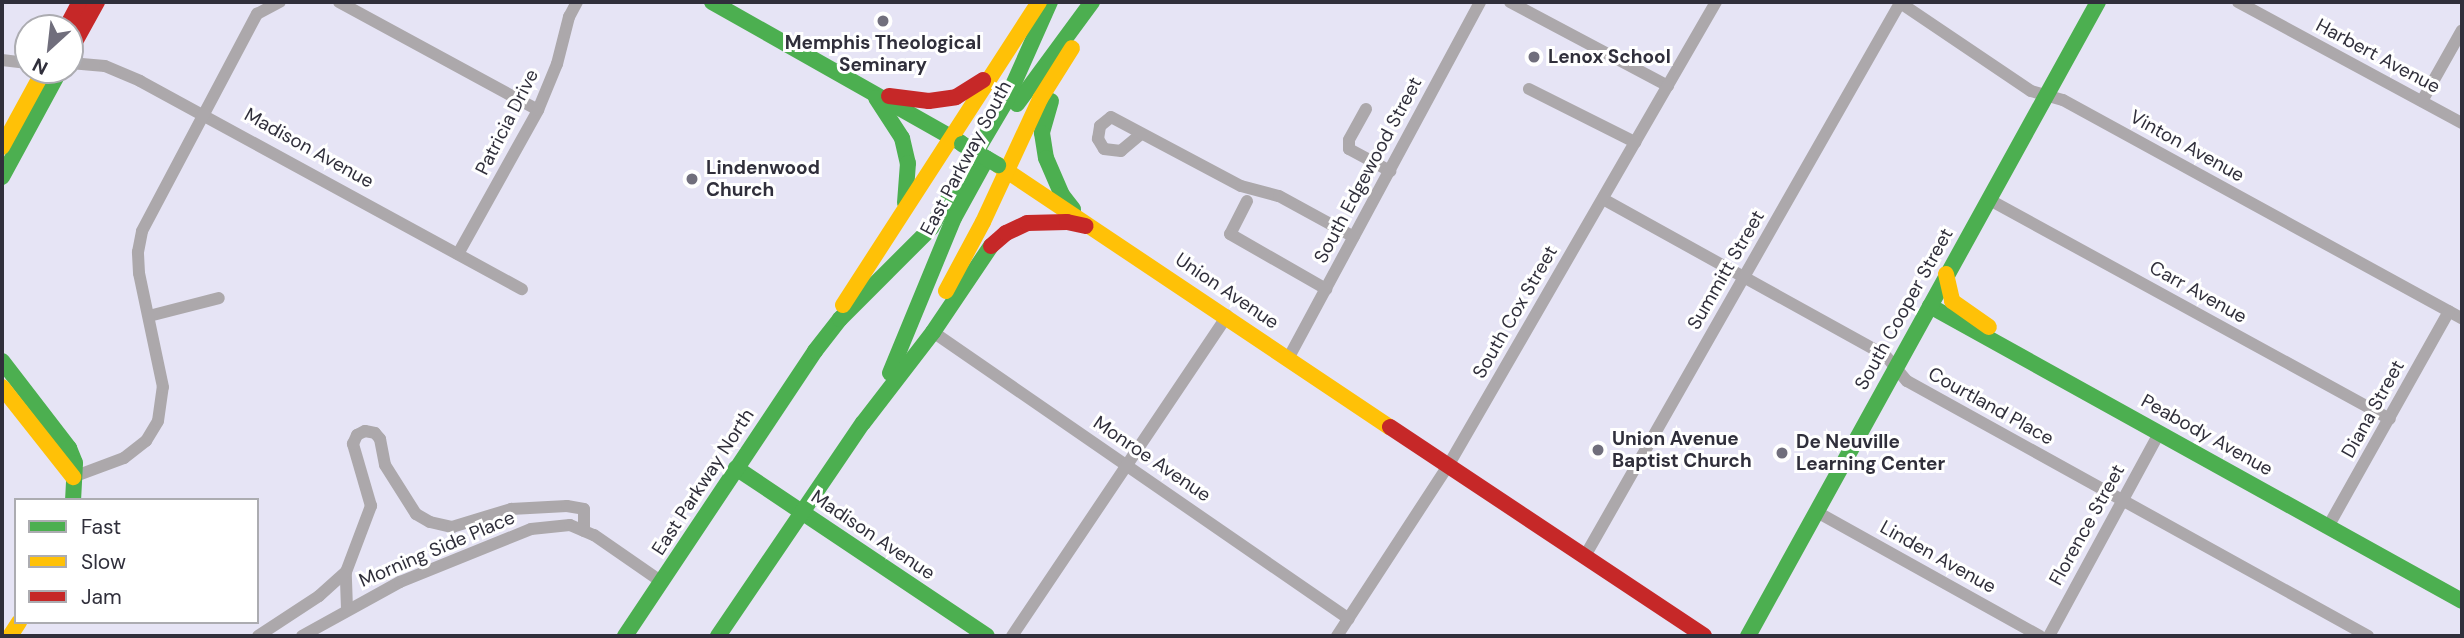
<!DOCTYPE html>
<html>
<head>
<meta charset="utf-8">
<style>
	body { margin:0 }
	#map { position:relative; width:2464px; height:638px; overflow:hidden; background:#e6e4f5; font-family:"DM Sans",sans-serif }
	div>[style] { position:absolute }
	.street>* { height:12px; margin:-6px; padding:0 6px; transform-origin:6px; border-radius:6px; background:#aca8ab }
	.fast>* { height:16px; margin:-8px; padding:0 8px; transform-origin:8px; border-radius:8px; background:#4caf50 }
	.slow>* { height:16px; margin:-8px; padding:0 8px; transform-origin:8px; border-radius:8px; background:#ffc107 }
	.jam>* { height:16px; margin:-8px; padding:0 8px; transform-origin:8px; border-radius:8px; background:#c62828 }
	.fast-bridge>* { height:16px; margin:-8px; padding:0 8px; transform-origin:8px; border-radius:8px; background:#4caf50 }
	.dots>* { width:19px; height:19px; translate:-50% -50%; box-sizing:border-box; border:4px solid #fff; border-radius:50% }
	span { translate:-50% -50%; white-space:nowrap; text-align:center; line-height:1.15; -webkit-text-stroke:6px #fff; paint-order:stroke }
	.poi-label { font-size:19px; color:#302f3b; font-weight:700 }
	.left { translate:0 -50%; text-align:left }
	.street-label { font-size:19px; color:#302f3b }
	.frame { position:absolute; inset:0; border:4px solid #302f3b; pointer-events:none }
	.legend { position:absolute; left:14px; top:498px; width:245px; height:126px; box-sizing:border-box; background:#fff; border:2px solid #acacb1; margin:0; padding:9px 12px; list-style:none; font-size:21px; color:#302f3b }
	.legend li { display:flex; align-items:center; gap:14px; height:35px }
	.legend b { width:35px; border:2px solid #acacb1 }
	.north { position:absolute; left:14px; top:14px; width:70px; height:70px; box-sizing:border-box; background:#fff; border:2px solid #acacb1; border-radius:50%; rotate:207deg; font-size:19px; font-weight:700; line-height:28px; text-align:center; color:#302f3b }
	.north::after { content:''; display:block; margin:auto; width:24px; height:32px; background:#706e7c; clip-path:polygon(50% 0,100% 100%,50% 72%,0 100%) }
</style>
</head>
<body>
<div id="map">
	<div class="street">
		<i style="left:339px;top:2px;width:226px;rotate:28.5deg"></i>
		<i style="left:1510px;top:2px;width:179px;rotate:28deg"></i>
		<i style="left:1899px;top:2px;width:159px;rotate:34deg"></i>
		<i style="left:2031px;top:91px;width:33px;rotate:16deg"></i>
		<i style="left:2063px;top:100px;width:455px;rotate:28.7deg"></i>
		<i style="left:2238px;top:2px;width:255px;rotate:28.4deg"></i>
		<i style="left:2px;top:60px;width:26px;rotate:7deg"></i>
		<i style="left:70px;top:63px;width:35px;rotate:5deg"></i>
		<i style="left:105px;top:66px;width:38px;rotate:23deg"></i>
		<i style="left:140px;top:81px;width:435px;rotate:28.6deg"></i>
		<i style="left:1529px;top:89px;width:119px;rotate:26.6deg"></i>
		<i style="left:2422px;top:101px;width:81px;rotate:-60.6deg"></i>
		<i style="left:1366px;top:109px;width:35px;rotate:119deg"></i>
		<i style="left:1349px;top:140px;width:9px;rotate:90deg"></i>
		<i style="left:1349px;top:149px;width:47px;rotate:28.2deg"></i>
		<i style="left:1141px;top:134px;width:26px;rotate:140deg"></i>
		<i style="left:1121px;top:151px;width:17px;rotate:-173deg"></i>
		<i style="left:1104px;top:149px;width:12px;rotate:-121deg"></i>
		<i style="left:1098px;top:139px;width:13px;rotate:-81deg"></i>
		<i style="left:1100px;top:126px;width:14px;rotate:-39deg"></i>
		<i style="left:1111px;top:117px;width:147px;rotate:28deg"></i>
		<i style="left:1241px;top:186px;width:39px;rotate:15deg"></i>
		<i style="left:1279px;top:196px;width:85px;rotate:28.7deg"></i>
		<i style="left:1603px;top:199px;width:322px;rotate:29deg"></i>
		<i style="left:1885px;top:355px;width:34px;rotate:50deg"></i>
		<i style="left:1907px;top:381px;width:527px;rotate:28.95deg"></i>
		<i style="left:1988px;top:199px;width:458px;rotate:28.7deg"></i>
		<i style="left:1247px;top:201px;width:37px;rotate:117deg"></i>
		<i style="left:1230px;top:234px;width:111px;rotate:29.8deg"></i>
		<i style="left:458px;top:254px;width:165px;rotate:-60.9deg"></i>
		<i style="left:538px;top:110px;width:50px;rotate:-67.6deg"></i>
		<i style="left:557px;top:64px;width:49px;rotate:-75.7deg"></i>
		<i style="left:569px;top:17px;width:17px;rotate:-62deg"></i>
		<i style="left:149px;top:316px;width:72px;rotate:-14.4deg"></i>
		<i style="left:933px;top:332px;width:505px;rotate:34.6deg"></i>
		<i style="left:1289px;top:357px;width:403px;rotate:-61.7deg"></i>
		<i style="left:73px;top:477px;width:54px;rotate:-20.4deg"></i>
		<i style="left:124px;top:458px;width:28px;rotate:-38deg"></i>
		<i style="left:146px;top:441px;width:23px;rotate:-59deg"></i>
		<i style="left:158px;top:421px;width:34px;rotate:-82deg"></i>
		<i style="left:163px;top:387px;width:116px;rotate:-101.9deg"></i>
		<i style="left:139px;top:273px;width:21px;rotate:-93deg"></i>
		<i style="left:138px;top:252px;width:21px;rotate:-79deg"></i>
		<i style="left:142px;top:231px;width:246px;rotate:-62.1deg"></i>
		<i style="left:257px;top:14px;width:26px;rotate:-28deg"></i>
		<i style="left:1817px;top:512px;width:255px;rotate:29.1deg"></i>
		<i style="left:2329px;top:525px;width:245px;rotate:-60.7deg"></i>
		<i style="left:1585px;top:556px;width:636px;rotate:-60.33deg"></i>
		<i style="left:347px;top:609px;width:37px;rotate:-92deg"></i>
		<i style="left:346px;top:572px;width:71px;rotate:-69.3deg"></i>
		<i style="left:371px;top:506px;width:65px;rotate:-106.2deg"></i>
		<i style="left:353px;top:444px;width:10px;rotate:-66deg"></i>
		<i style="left:357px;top:435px;width:9px;rotate:-27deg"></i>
		<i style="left:365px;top:431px;width:10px;rotate:11deg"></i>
		<i style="left:375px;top:433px;width:8px;rotate:50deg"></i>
		<i style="left:380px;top:439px;width:26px;rotate:79deg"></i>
		<i style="left:385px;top:465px;width:58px;rotate:57.7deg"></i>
		<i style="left:416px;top:514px;width:16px;rotate:30deg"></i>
		<i style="left:430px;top:522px;width:23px;rotate:13deg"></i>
		<i style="left:452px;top:527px;width:62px;rotate:-17deg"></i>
		<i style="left:511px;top:509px;width:56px;rotate:-3.1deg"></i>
		<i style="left:567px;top:506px;width:17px;rotate:10deg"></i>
		<i style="left:584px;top:509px;width:22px;rotate:90deg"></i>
		<i style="left:258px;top:636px;width:73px;rotate:-33.3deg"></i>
		<i style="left:319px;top:596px;width:36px;rotate:-42deg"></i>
		<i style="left:302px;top:636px;width:112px;rotate:-28.9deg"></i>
		<i style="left:400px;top:582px;width:141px;rotate:-22deg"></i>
		<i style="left:531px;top:529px;width:39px;rotate:-6deg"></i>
		<i style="left:570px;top:525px;width:26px;rotate:23deg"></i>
		<i style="left:594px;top:535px;width:83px;rotate:34.7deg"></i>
		<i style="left:1012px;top:636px;width:386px;rotate:-56.1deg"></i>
		<i style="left:1337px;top:636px;width:203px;rotate:-56.9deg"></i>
		<i style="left:1448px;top:466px;width:536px;rotate:-59.99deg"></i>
		<i style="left:2049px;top:636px;width:231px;rotate:-61.5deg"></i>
	</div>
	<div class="fast">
		<i style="left:712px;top:2px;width:286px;rotate:29.5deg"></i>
		<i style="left:876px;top:98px;width:48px;rotate:57deg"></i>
		<i style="left:902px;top:138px;width:26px;rotate:77deg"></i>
		<i style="left:908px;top:163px;width:40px;rotate:94.3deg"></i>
		<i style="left:1051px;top:101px;width:33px;rotate:106deg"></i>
		<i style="left:1042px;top:133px;width:25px;rotate:81deg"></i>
		<i style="left:1046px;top:158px;width:40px;rotate:66.6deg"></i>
		<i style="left:1062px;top:195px;width:18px;rotate:52deg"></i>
		<i style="left:1017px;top:104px;width:127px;rotate:-53.7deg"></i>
		<i style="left:2px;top:177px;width:122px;rotate:-61.5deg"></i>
		<i style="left:1930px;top:306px;width:608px;rotate:29.01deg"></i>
		<i style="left:2px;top:361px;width:110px;rotate:52.4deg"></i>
		<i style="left:69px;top:448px;width:16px;rotate:68deg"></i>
		<i style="left:75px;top:463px;width:37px;rotate:93deg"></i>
		<i style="left:890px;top:373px;width:168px;rotate:-67.6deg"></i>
		<i style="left:954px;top:218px;width:68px;rotate:-61.2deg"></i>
		<i style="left:736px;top:468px;width:302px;rotate:33.8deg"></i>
		<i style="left:625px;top:636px;width:343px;rotate:-56.3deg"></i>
		<i style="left:815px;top:351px;width:41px;rotate:-52deg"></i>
		<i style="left:840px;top:319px;width:129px;rotate:-45deg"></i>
		<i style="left:931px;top:228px;width:145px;rotate:-59.4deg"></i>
		<i style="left:1005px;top:103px;width:111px;rotate:-66deg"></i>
		<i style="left:718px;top:636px;width:258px;rotate:-55.8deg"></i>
		<i style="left:863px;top:423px;width:115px;rotate:-52.4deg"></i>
		<i style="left:933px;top:332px;width:104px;rotate:-56deg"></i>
		<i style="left:1748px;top:636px;width:724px;rotate:-61.1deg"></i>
	</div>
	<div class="slow">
		<i style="left:2px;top:147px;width:88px;rotate:-61.4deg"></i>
		<i style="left:998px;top:165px;width:471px;rotate:33.8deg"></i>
		<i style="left:1946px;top:274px;width:28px;rotate:77deg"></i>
		<i style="left:1952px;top:301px;width:45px;rotate:35.1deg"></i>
		<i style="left:946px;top:291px;width:78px;rotate:-61.8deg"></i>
		<i style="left:983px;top:222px;width:136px;rotate:-65.1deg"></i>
		<i style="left:1040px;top:99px;width:60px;rotate:-57.9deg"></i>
		<i style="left:843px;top:305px;width:361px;rotate:-57.1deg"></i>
		<i style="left:2px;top:387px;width:115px;rotate:51.7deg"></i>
		<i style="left:10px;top:636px;width:17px;rotate:-57deg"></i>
	</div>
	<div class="jam">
		<i style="left:66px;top:28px;width:30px;rotate:-62deg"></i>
		<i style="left:70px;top:51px;width:56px;rotate:-61.1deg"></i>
		<i style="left:889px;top:96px;width:40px;rotate:7.1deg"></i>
		<i style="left:929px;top:101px;width:27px;rotate:-8deg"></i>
		<i style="left:956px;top:97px;width:32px;rotate:-32deg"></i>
		<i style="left:991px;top:246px;width:20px;rotate:-41deg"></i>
		<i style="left:1006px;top:233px;width:23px;rotate:-25deg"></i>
		<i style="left:1027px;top:223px;width:40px;rotate:-1.4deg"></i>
		<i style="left:1067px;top:222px;width:19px;rotate:12deg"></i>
		<i style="left:1390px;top:427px;width:377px;rotate:33.6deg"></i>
	</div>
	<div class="fast-bridge">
		<i style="left:962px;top:144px;width:42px;rotate:30.3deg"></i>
	</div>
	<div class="dots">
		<i style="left:883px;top:21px;background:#706e7c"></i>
		<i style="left:1534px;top:57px;background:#706e7c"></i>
		<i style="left:692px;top:179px;background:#706e7c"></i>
		<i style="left:1598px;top:450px;background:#706e7c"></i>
		<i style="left:1782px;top:453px;background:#706e7c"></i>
	</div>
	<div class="poi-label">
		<span style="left:883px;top:54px">Memphis Theological<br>Seminary</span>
		<span class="left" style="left:1548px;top:57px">Lenox School</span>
		<span class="left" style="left:706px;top:179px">Lindenwood<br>Church</span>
		<span class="left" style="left:1612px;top:450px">Union Avenue<br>Baptist Church</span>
		<span class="left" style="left:1796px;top:453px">De Neuville<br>Learning Center</span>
	</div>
	<div class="street-label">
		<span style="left:2378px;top:56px;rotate:28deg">Harbert Avenue</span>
		<span style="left:507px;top:122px;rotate:-63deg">Patricia Drive</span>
		<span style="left:2187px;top:146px;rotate:29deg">Vinton Avenue</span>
		<span style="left:309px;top:148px;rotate:29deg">Madison Avenue</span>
		<span style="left:966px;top:158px;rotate:-62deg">East Parkway South</span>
		<span style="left:1368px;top:170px;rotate:-62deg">South Edgewood Street</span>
		<span style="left:1726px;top:270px;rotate:-60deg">Summitt Street</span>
		<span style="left:1227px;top:291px;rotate:34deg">Union Avenue</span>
		<span style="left:2198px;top:292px;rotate:29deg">Carr Avenue</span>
		<span style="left:1904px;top:309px;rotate:-61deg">South Cooper Street</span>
		<span style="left:1515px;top:312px;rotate:-60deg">South Cox Street</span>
		<span style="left:1991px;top:406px;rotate:29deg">Courtland Place</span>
		<span style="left:2373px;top:409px;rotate:-61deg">Diana Street</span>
		<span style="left:2207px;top:435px;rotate:29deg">Peabody Avenue</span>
		<span style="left:1152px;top:459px;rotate:34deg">Monroe Avenue</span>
		<span style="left:703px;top:482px;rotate:-57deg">East Parkway North</span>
		<span style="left:2087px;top:525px;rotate:-61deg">Florence Street</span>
		<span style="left:873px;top:535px;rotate:34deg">Madison Avenue</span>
		<span style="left:437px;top:549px;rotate:-23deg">Morning Side Place</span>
		<span style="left:1938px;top:557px;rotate:29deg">Linden Avenue</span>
	</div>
	<div class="frame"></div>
	<ul class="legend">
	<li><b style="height:9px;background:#4caf50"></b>Fast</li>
	<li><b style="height:9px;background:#ffc107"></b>Slow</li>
	<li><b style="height:9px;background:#c62828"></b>Jam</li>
	</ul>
	<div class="north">N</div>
</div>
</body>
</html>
